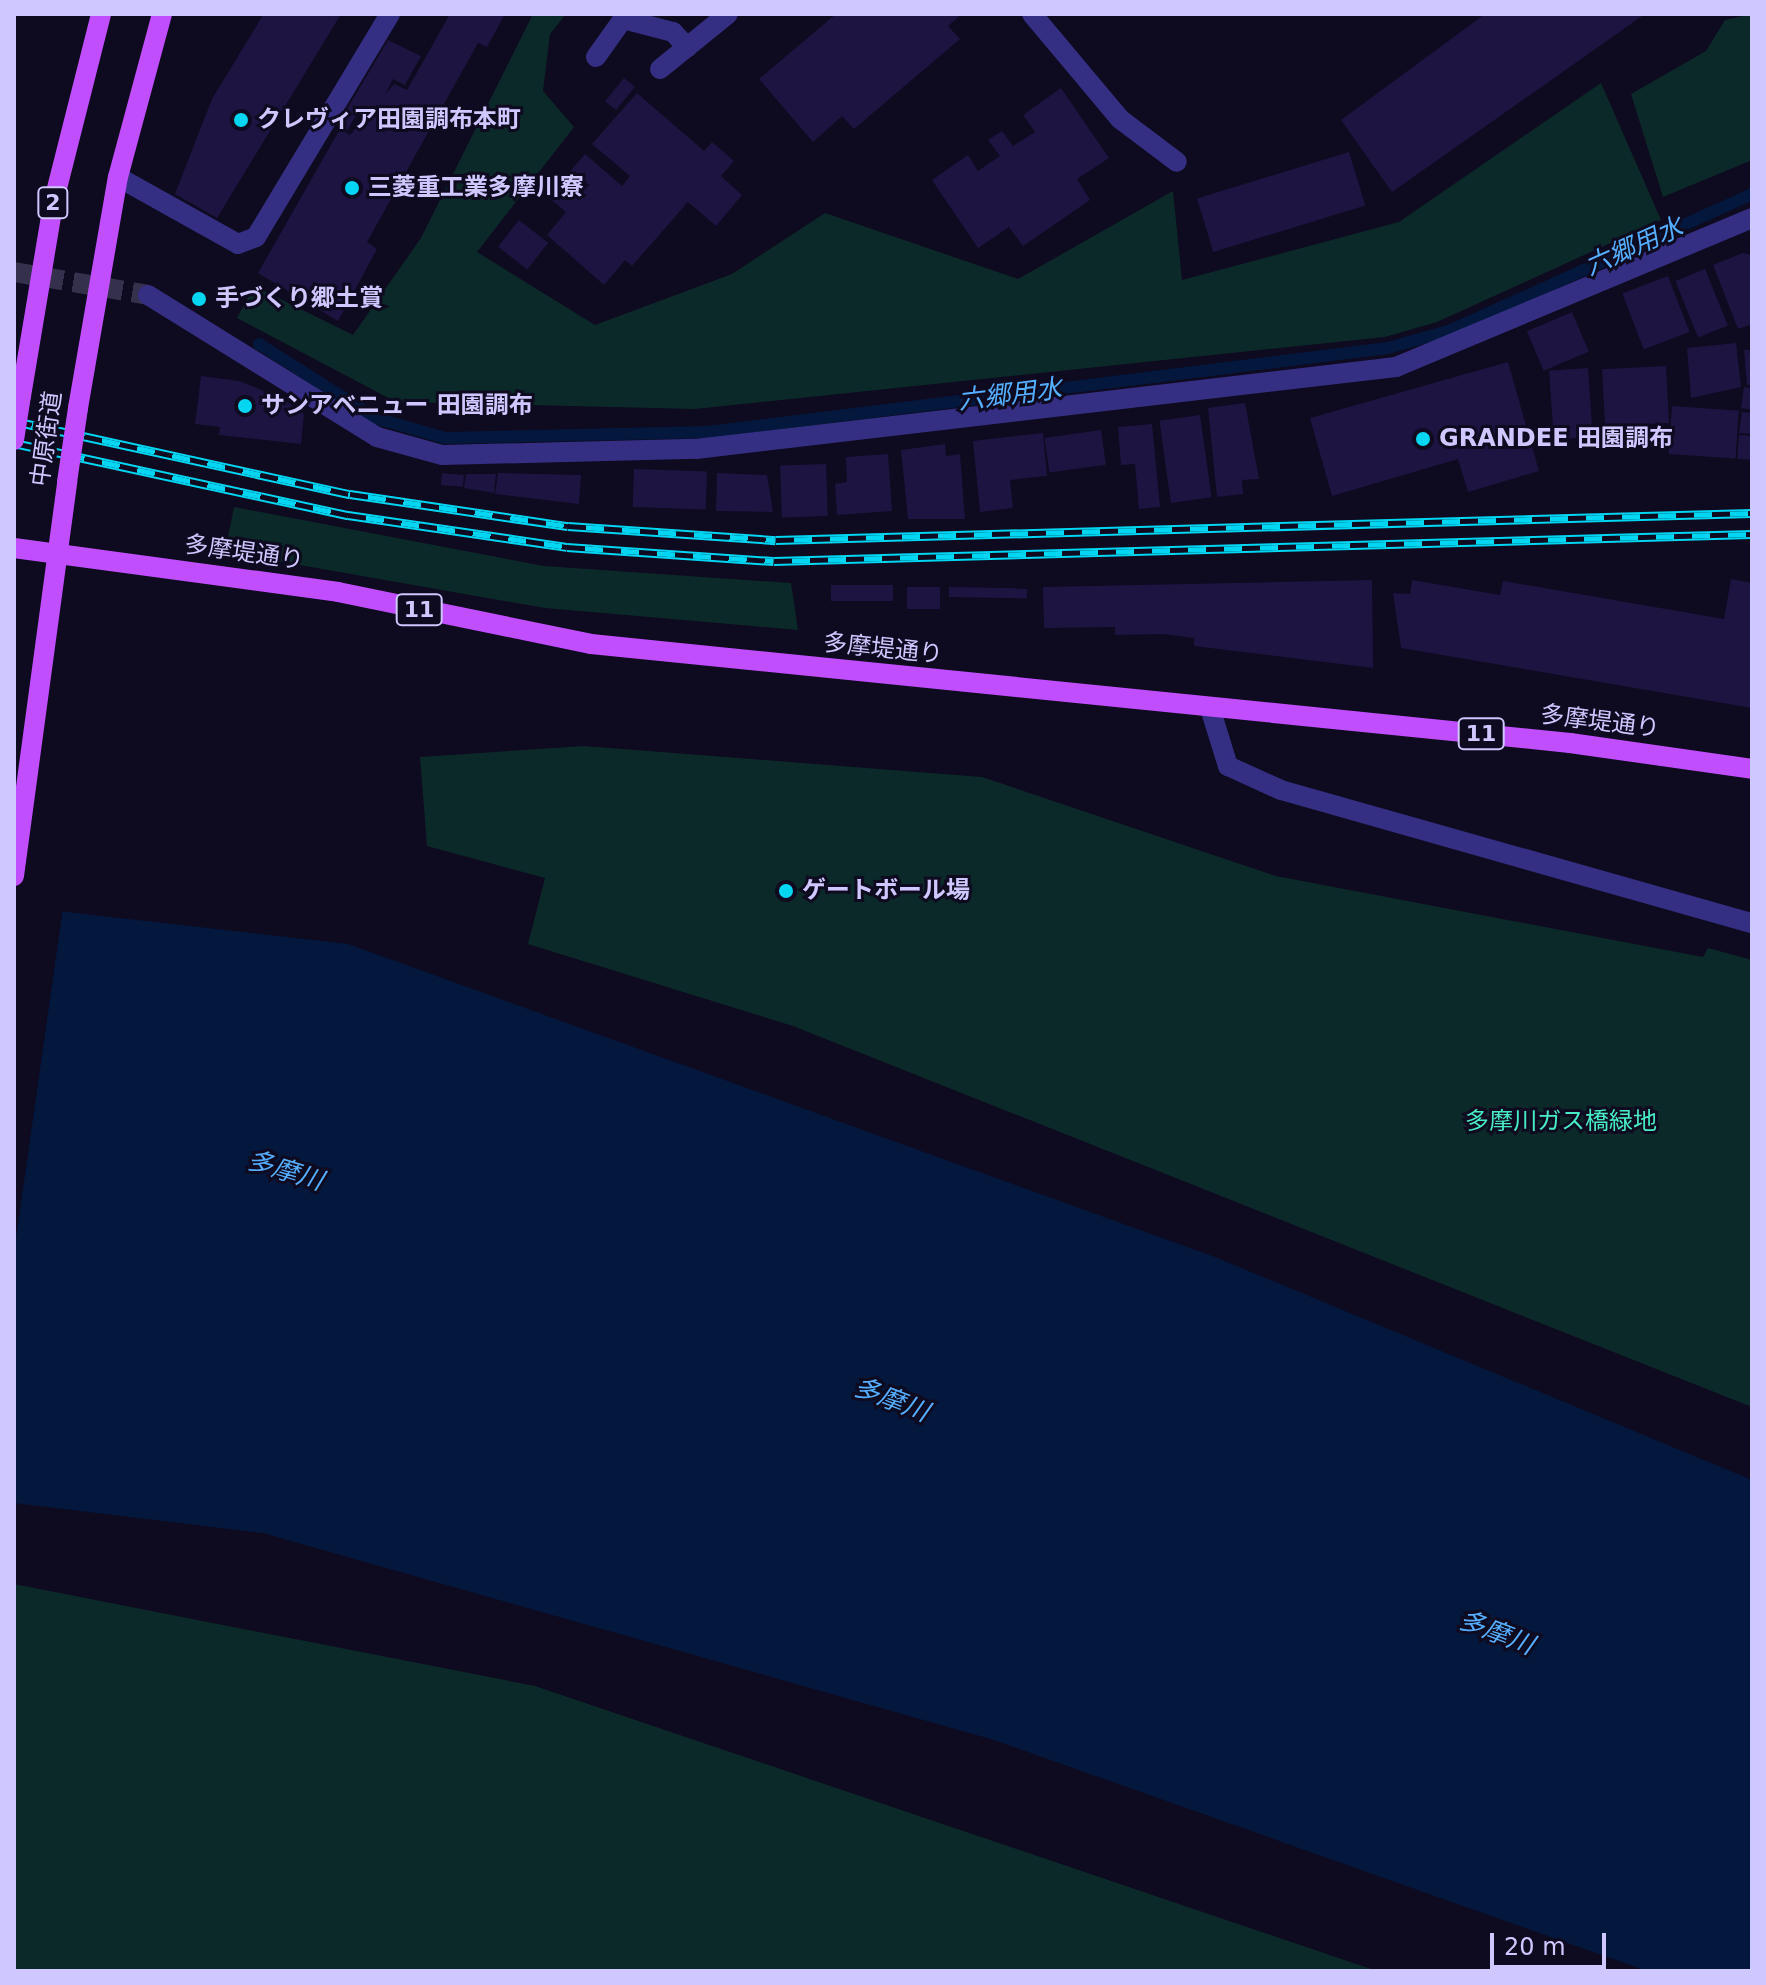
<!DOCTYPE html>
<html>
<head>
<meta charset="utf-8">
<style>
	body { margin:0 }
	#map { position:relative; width:1766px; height:1985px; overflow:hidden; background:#0e0a1f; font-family:"DejaVu Sans","Noto Sans JP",sans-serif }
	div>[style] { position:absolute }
	.green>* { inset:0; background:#0c2929 }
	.water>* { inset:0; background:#04183e }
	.pier>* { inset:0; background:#0e0a1f }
	.stream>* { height:12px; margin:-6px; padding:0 6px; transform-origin:6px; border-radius:6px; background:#04183e }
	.building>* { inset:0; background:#1e1442; transform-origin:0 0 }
	.minor-tunnel>* { height:20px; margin-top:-10px; transform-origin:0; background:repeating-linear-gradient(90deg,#35304c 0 20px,transparent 0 30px) }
	.minor>* { height:20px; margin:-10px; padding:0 10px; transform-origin:10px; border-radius:10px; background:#342f83 }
	.major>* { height:20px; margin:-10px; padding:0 10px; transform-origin:10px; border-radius:10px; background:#c04eff }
	.rail>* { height:9px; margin-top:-4.5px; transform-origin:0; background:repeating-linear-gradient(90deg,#0e0a1f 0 18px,#00d6f2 0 36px); box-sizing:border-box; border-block:2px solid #00d6f2 }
	.major-bridge>* { height:20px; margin:-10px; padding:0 10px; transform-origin:10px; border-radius:10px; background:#c04eff }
	.dots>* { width:22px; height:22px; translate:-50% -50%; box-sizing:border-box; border:4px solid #0e0a1f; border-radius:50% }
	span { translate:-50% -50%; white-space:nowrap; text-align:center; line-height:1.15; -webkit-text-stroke:6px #0e0a1f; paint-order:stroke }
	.shield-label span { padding:2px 6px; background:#0e0a1f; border:2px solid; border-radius:6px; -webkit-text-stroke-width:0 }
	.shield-label { font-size:22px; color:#cfc7ff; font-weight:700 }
	.poi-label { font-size:24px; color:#cfc7ff; font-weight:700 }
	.left { translate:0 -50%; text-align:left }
	.street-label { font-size:24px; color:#cfc7ff }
	.park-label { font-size:24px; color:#47ecc5 }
	.water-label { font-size:26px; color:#55aeff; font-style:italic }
	.frame { position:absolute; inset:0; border:16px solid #cfc7ff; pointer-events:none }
	.scale { position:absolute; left:1490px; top:1933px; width:116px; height:36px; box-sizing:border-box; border:4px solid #cfc7ff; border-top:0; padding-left:10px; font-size:24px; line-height:28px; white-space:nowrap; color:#cfc7ff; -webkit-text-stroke:6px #0e0a1f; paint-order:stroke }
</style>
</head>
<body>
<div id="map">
	<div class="green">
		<i style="clip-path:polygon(533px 14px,566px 14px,550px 34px,543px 91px,574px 127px,477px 252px,595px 325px,732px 274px,825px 213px,1018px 279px,1173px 191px,1182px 280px,1399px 222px,1601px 83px,1661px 220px,1437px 322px,1385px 337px,695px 409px,396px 402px,237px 318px,254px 286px,353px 335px,421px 238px)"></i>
		<i style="clip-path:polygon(1752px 14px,1752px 160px,1663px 197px,1631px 94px,1706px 51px,1725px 20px)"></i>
		<i style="clip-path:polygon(234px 507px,544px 566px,791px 583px,798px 630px,545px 608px,225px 552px)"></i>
		<i style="clip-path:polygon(584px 746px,982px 777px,1276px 876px,1703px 957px,1708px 948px,1752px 960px,1752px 1407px,793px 1026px,528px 944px,545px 878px,427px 846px,420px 757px)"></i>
		<i style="clip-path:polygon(14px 1584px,535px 1686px,1377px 1971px,14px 1971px)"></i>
	</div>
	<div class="water">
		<i style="clip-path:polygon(14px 906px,348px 944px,1215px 1257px,1752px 1480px,1752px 1971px,1647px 1971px,994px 1740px,263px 1533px,14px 1503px)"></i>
	</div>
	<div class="pier">
		<i style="clip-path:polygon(14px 902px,63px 908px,14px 1252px)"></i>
	</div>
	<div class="stream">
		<i style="left:259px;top:344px;width:138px;rotate:32.5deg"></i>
		<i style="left:375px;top:418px;width:73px;rotate:15.9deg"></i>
		<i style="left:445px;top:438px;width:263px;rotate:-1.3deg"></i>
		<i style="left:708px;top:432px;width:685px;rotate:-7.04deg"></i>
		<i style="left:1388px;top:348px;width:66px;rotate:-15.9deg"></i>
		<i style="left:1451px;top:330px;width:330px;rotate:-24.3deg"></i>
	</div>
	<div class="building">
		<i style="clip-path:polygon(258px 14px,341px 14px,217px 218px,175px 194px,212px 99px,262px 17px)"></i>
		<i style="clip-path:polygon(450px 14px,505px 14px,487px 47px,478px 43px,367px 242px,377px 249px,338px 321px,258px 273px,340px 129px,350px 135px,394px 84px,407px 90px)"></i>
		<i style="clip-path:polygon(836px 14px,962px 14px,948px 26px,960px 39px,854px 129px,842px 116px,813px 142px,759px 79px)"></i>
		<i style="clip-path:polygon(1485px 14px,1645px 14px,1392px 192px,1341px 120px)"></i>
		<i style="clip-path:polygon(388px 40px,421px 56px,405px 85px,393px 79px,377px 110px,362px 105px,347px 131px,337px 126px)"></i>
		<i style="left:624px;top:78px;width:14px;height:30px;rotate:39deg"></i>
		<i style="clip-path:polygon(1061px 88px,1109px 158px,1077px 179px,1090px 200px,1023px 246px,1009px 227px,978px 248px,932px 180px,968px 155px,978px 171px,1000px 156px,988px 140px,1002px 131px,1013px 146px,1035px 132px,1023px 115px)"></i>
		<i style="clip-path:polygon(637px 93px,704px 151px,712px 142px,734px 161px,721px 176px,742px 195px,716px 226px,688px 202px,632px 266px,625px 260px,604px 285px,547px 235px,566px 212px,548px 197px,585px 154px,622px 186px,630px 176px,592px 144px)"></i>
		<i style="left:1349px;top:152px;width:56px;height:159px;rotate:73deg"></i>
		<i style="left:519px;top:220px;width:37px;height:34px;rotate:38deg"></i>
		<i style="clip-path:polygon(1743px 253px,1752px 255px,1752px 324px,1738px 329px,1713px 265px)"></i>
		<i style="left:1705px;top:269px;width:61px;height:32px;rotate:68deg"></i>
		<i style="left:1668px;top:276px;width:60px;height:49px;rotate:69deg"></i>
		<i style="left:1572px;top:312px;width:43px;height:49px;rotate:67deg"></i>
		<i style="clip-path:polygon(1736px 343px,1741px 387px,1691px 398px,1687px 348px)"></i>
		<i style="clip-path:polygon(1744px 350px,1752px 350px,1752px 385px,1747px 385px)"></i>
		<i style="clip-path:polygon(1508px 362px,1539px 471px,1468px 492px,1458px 459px,1332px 496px,1310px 418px)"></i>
		<i style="left:1666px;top:366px;width:57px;height:64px;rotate:87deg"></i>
		<i style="left:1588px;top:368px;width:69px;height:39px;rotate:86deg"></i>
		<i style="clip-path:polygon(201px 376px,239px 381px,282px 398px,304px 414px,301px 444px,219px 435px,220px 427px,195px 424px)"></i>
		<i style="clip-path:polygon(1744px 387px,1752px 388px,1752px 410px,1741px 408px)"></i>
		<i style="clip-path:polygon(1245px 403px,1259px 479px,1242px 480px,1243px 494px,1217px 497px,1208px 408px)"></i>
		<i style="left:1672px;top:406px;width:67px;height:48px;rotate:4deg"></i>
		<i style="clip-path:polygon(1742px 412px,1752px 413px,1752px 434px,1739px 433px)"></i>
		<i style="left:1200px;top:415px;width:83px;height:41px;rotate:82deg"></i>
		<i style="clip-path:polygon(1152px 424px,1160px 507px,1139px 509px,1135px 464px,1121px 465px,1118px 427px)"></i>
		<i style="left:1101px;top:430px;width:35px;height:57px;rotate:82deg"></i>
		<i style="clip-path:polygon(1043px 433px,1047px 476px,1010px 480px,1013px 508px,980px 512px,973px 441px)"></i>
		<i style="left:1739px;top:435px;width:13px;height:24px;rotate:4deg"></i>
		<i style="clip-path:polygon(945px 444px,946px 456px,960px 454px,965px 519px,908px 519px,901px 450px)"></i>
		<i style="clip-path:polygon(888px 454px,892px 511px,837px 515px,835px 484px,847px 482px,846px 457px)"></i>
		<i style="left:826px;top:464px;width:52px;height:46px;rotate:88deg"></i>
		<i style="left:634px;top:469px;width:73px;height:38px;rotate:2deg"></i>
		<i style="left:442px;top:473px;width:22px;height:12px;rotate:5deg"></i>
		<i style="clip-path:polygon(498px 473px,581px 475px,579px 504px,495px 494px)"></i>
		<i style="clip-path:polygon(717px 473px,767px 475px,773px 512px,716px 511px)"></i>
		<i style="clip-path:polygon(466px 474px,496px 474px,494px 493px,464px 488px)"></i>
		<i style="clip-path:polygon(1731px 579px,1752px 583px,1752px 708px,1401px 648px,1393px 593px,1410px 594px,1412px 580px,1500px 595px,1503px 581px,1724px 619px)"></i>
		<i style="clip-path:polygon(1372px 580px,1373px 668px,1194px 646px,1194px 638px,1163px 634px,1115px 635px,1115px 627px,1044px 628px,1043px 587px)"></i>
		<i style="left:831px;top:585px;width:62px;height:16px"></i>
		<i style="left:940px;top:587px;width:22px;height:33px;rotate:90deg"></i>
		<i style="left:949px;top:587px;width:78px;height:10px;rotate:1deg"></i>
	</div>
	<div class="minor-tunnel">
		<i style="left:14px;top:272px;width:136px;rotate:9.7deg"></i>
	</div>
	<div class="minor">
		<i style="left:627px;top:14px;width:6px;rotate:129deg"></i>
		<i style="left:623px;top:19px;width:52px;rotate:14.6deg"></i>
		<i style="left:673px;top:32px;width:21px;rotate:47deg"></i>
		<i style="left:1032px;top:14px;width:137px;rotate:50deg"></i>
		<i style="left:1120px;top:119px;width:71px;rotate:37deg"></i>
		<i style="left:596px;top:57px;width:47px;rotate:-54.6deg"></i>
		<i style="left:660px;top:69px;width:87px;rotate:-39deg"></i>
		<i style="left:118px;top:177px;width:137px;rotate:29.2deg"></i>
		<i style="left:238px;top:244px;width:19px;rotate:-21deg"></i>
		<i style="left:256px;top:237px;width:260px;rotate:-59deg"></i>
		<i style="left:148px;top:295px;width:269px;rotate:31.8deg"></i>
		<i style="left:377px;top:437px;width:67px;rotate:15.5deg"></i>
		<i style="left:442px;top:455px;width:254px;rotate:-1.4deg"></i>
		<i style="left:696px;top:449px;width:705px;rotate:-6.68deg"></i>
		<i style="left:1396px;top:367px;width:386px;rotate:-22.7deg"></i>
		<i style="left:1210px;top:708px;width:61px;rotate:72.8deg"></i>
		<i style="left:1228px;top:766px;width:58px;rotate:24.4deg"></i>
		<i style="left:1281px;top:790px;width:489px;rotate:15.8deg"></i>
	</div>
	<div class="major">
		<i style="left:21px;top:396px;width:195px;rotate:-80.5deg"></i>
		<i style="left:53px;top:204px;width:196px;rotate:-75.8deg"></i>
		<i style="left:78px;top:408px;width:234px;rotate:-80.2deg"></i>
		<i style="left:118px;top:177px;width:169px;rotate:-74.9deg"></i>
		<i style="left:14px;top:548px;width:327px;rotate:7.7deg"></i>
		<i style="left:338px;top:592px;width:258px;rotate:11.6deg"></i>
		<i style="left:591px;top:644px;width:984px;rotate:5.77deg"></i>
		<i style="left:1570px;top:743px;width:184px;rotate:8.1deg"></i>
		<i style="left:14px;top:876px;width:398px;rotate:-82.3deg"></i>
	</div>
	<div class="rail">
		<i style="left:14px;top:421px;width:344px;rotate:12.3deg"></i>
		<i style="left:350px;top:494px;width:220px;rotate:8.4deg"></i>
		<i style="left:568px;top:526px;width:208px;rotate:3.9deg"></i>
		<i style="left:776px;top:540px;width:976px;rotate:-1.58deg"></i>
		<i style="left:14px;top:443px;width:342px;rotate:12.2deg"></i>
		<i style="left:348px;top:515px;width:221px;rotate:8.3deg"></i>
		<i style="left:567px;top:547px;width:207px;rotate:3.9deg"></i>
		<i style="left:774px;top:561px;width:978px;rotate:-1.58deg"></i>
	</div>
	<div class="major-bridge">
		<i style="left:14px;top:440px;width:45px;rotate:-81deg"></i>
		<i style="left:67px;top:482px;width:75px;rotate:-81.5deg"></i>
	</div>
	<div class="dots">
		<i style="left:241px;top:120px;background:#00d6f2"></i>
		<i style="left:352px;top:188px;background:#00d6f2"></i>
		<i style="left:199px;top:299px;background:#00d6f2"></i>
		<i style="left:245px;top:406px;background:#00d6f2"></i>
		<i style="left:1423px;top:439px;background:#00d6f2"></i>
		<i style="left:786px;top:891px;background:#00d6f2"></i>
	</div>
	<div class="shield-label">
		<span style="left:53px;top:203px">2</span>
		<span style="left:419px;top:610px">11</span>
		<span style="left:1481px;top:734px">11</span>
	</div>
	<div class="poi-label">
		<span class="left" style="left:257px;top:120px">クレヴィア田園調布本町</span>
		<span class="left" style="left:368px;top:188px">三菱重工業多摩川寮</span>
		<span class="left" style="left:215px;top:299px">手づくり郷土賞</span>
		<span class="left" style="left:261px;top:406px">サンアベニュー 田園調布</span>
		<span class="left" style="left:1439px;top:439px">GRANDEE 田園調布</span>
		<span class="left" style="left:802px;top:891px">ゲートボール場</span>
	</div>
	<div class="street-label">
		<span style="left:47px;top:439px;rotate:-82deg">中原街道</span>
		<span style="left:244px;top:553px;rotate:8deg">多摩堤通り</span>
		<span style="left:883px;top:649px;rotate:6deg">多摩堤通り</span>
		<span style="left:1600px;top:722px;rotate:7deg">多摩堤通り</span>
	</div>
	<div class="park-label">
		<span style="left:1561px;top:1122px">多摩川ガス橋緑地</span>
	</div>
	<div class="water-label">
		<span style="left:1634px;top:247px;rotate:-24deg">六郷用水</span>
		<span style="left:1010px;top:395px;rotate:-7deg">六郷用水</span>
		<span style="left:285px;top:1171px;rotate:17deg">多摩川</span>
		<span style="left:891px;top:1400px;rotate:21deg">多摩川</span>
		<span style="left:1496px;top:1633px;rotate:21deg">多摩川</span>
	</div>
	<div class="frame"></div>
	<div class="scale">20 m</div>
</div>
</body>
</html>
